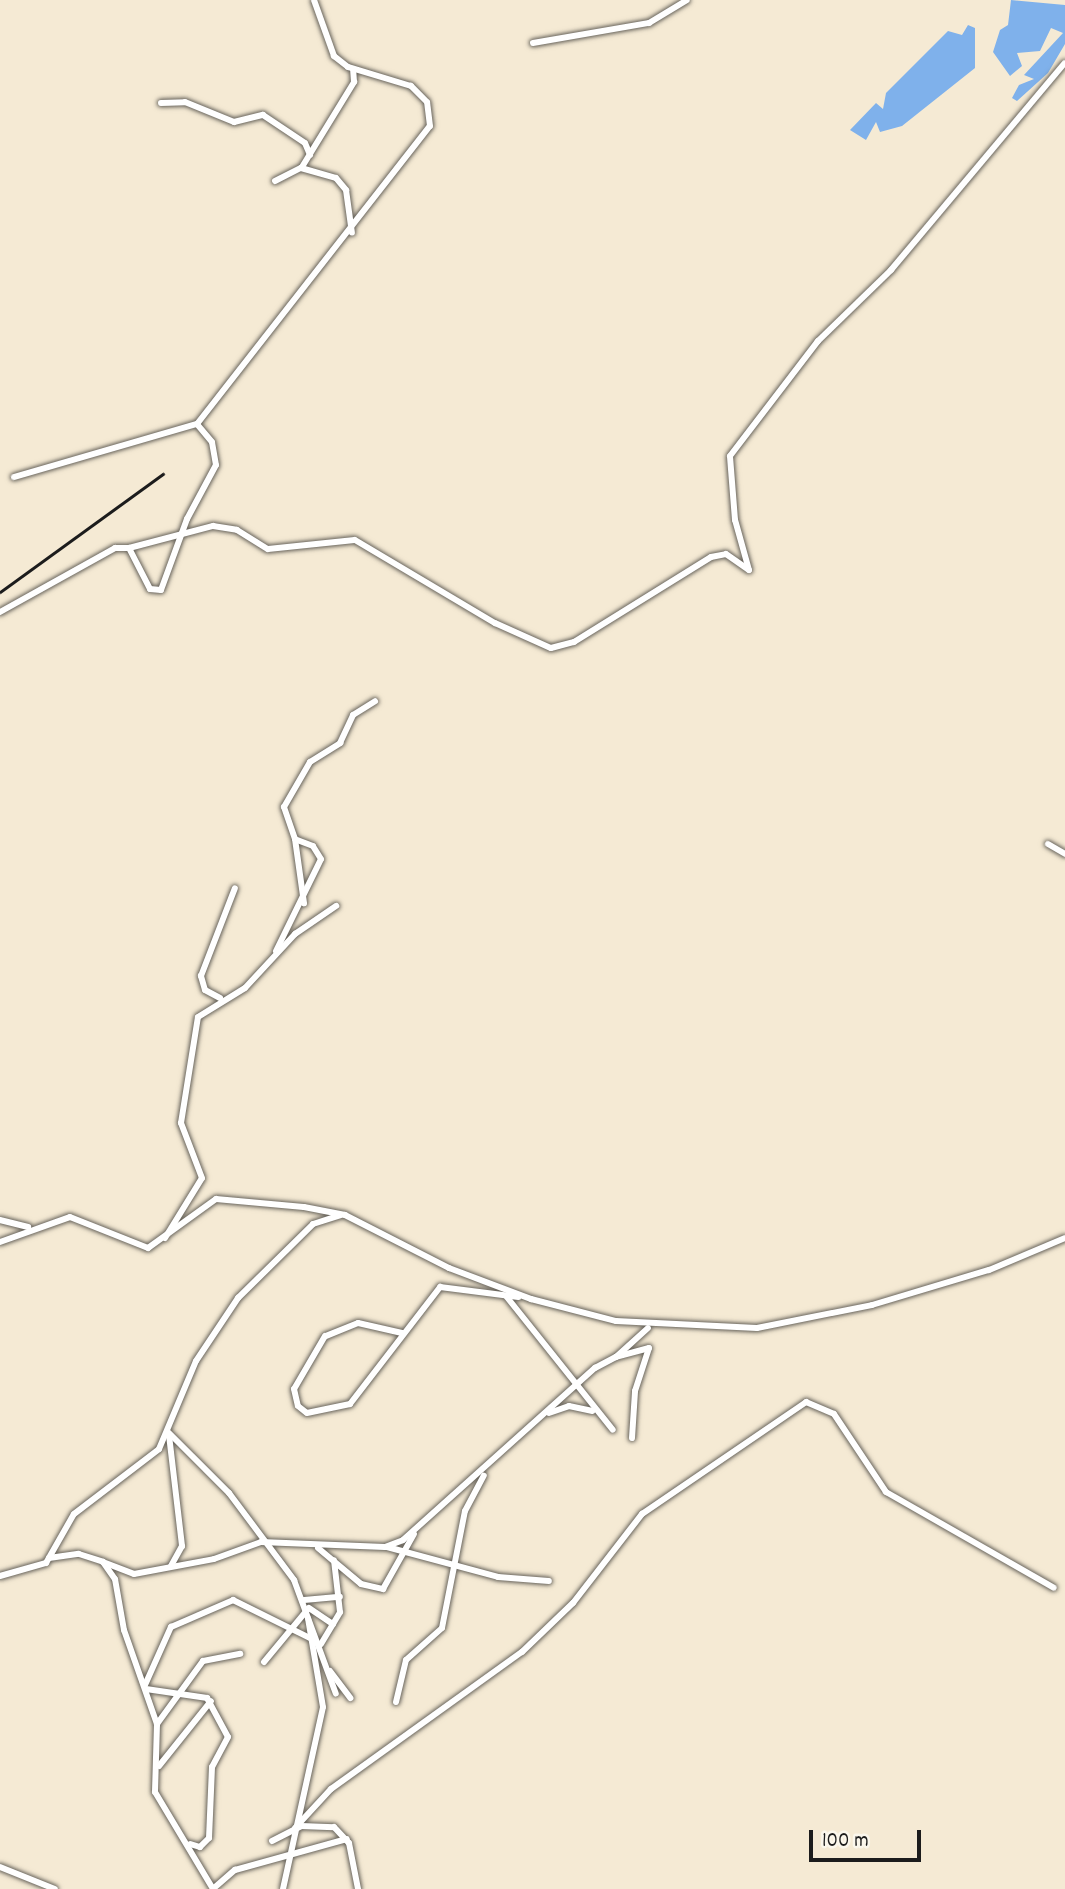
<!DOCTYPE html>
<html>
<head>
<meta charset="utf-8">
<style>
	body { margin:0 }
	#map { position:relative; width:1065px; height:1889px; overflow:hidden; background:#f5ead4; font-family:Dekko,sans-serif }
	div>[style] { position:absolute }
	.water>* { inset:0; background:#7fb1eb }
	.roads { filter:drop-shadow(0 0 2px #68645c) drop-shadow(0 0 2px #68645c) }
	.street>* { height:6px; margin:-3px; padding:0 3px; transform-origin:3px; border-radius:3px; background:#fff }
	.rail>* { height:2.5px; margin:-1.25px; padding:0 1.25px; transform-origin:1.25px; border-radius:1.25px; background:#1c1c1c }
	span { translate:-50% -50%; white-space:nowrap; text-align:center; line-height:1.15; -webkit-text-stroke:7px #fbf7ec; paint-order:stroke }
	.scale { position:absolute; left:809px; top:1830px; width:112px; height:32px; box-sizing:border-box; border:4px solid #1c1c1c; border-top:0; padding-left:9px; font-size:21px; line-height:24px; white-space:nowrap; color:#1c1c1c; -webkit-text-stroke:5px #fbf7ec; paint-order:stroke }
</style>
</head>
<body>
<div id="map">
	<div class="water">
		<i style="clip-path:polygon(1011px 0,1065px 5px,1065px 44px,1048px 73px,1017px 101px,1012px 98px,1019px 85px,1034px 79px,1024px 75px,1063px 33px,1051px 28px,1040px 51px,1017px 53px,1022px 66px,1010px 76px,993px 52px,1000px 30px,1008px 25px)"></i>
		<i style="clip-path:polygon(968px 25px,975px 28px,975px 68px,902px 126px,880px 132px,876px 122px,866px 140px,850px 130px,876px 103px,883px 109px,886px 93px,948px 31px,962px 35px)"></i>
	</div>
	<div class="roads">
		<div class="street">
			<i style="left:533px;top:43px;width:118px;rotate:-9.8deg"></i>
			<i style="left:649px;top:23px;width:44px;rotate:-31.2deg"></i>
			<i style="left:161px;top:103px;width:24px;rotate:-2deg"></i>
			<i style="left:185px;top:102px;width:53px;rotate:22.2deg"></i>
			<i style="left:234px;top:122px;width:30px;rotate:-14deg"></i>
			<i style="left:263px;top:115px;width:50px;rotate:33.7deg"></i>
			<i style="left:305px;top:143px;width:13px;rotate:67deg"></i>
			<i style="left:301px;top:168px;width:36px;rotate:16deg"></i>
			<i style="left:336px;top:178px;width:16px;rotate:50deg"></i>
			<i style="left:346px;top:190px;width:43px;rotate:82.1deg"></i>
			<i style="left:275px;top:181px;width:30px;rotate:-27deg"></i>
			<i style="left:302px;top:167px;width:100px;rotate:-58.5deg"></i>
			<i style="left:354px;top:82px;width:13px;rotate:-94deg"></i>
			<i style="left:14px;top:477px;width:191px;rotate:-16.2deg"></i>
			<i style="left:129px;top:548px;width:87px;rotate:-14.7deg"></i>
			<i style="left:213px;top:526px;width:24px;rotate:9deg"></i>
			<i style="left:237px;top:530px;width:36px;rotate:32deg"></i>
			<i style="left:268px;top:549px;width:87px;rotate:-5.9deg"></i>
			<i style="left:355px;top:540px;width:163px;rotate:30.7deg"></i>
			<i style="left:495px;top:623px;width:61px;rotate:24.1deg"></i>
			<i style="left:551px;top:648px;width:24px;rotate:-15deg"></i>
			<i style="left:574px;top:642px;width:161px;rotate:-31.8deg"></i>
			<i style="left:711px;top:557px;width:15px;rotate:-11deg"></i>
			<i style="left:726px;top:554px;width:28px;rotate:35deg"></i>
			<i style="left:749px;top:570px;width:52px;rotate:-105.6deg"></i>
			<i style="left:735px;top:520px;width:64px;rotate:-94.5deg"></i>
			<i style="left:730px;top:456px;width:145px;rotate:-52.6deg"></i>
			<i style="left:818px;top:341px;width:102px;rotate:-44.2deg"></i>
			<i style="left:891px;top:270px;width:270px;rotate:-50deg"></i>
			<i style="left:0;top:612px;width:132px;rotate:-29.1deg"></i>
			<i style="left:115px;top:548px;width:14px"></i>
			<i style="left:129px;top:548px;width:46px;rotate:62.9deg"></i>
			<i style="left:150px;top:589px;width:11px;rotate:5deg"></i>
			<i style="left:161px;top:590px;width:76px;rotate:-69.9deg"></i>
			<i style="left:187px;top:519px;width:61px;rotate:-61.8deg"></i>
			<i style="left:216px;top:465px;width:23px;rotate:-100deg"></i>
			<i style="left:212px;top:442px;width:23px;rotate:-130deg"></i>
			<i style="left:197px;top:424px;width:378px;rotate:-52deg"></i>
			<i style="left:430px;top:126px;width:24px;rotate:-97deg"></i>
			<i style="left:427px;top:102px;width:23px;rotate:-135deg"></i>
			<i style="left:411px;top:86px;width:66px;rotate:-163.2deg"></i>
			<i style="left:348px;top:67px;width:18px;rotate:-142deg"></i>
			<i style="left:334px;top:56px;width:59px;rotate:-109.7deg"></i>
			<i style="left:295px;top:839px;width:65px;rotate:82deg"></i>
			<i style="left:1048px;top:844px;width:20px;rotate:30deg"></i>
			<i style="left:276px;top:951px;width:102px;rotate:-63.9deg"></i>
			<i style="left:321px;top:859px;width:15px;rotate:-122deg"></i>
			<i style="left:313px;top:846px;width:19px;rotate:-159deg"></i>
			<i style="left:295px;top:839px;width:34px;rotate:-109deg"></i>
			<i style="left:284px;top:807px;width:52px;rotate:-60deg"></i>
			<i style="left:310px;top:762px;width:36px;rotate:-32deg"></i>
			<i style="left:340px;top:743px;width:31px;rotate:-65deg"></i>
			<i style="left:353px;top:715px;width:26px;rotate:-32deg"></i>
			<i style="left:220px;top:998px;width:17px;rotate:-152deg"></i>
			<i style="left:205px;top:990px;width:15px;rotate:-106deg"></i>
			<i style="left:201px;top:976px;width:94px;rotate:-68.9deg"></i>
			<i style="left:0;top:1220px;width:29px;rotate:14deg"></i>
			<i style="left:165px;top:1238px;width:70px;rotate:-58.3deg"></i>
			<i style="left:202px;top:1178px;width:59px;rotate:-110.9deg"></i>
			<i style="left:181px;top:1123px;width:107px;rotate:-80.9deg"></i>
			<i style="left:198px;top:1017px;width:55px;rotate:-31.7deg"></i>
			<i style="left:245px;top:988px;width:74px;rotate:-47.2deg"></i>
			<i style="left:295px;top:934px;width:50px;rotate:-34.3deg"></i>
			<i style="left:0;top:1242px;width:74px;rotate:-19.7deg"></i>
			<i style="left:70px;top:1217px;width:84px;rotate:21.7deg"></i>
			<i style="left:148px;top:1248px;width:84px;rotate:-35.8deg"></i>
			<i style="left:216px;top:1199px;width:88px;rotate:5.2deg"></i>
			<i style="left:304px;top:1207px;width:42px;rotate:11deg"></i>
			<i style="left:345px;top:1215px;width:117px;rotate:27deg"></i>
			<i style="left:449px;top:1268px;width:88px;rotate:20.7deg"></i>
			<i style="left:531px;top:1299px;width:88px;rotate:14.5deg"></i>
			<i style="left:616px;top:1321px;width:141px;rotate:2.8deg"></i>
			<i style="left:757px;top:1328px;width:117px;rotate:-11.3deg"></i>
			<i style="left:872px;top:1305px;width:122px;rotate:-16.7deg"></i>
			<i style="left:989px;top:1270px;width:82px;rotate:-22.8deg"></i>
			<i style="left:506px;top:1296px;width:171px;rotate:51.4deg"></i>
			<i style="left:402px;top:1333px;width:45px;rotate:-167.2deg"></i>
			<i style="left:358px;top:1323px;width:35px;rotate:158deg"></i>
			<i style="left:325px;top:1336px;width:61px;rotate:120.3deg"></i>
			<i style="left:294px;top:1389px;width:17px;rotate:77deg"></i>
			<i style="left:298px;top:1406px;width:11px;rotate:38deg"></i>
			<i style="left:307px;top:1413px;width:44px;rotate:-11.8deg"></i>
			<i style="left:350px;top:1404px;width:148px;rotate:-52.4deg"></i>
			<i style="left:440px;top:1287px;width:79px;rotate:7.3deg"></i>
			<i style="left:549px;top:1413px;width:21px;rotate:-19deg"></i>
			<i style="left:569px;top:1406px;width:24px;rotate:12deg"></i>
			<i style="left:169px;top:1433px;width:85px;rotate:45deg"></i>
			<i style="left:229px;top:1493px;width:109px;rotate:53.2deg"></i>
			<i style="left:294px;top:1580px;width:121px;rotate:69.8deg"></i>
			<i style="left:169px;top:1435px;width:112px;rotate:83.3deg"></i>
			<i style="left:182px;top:1546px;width:23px;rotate:119deg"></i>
			<i style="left:632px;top:1438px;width:47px;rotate:-86.3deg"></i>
			<i style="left:635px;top:1391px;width:45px;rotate:-72deg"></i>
			<i style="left:649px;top:1348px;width:34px;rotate:165deg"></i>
			<i style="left:616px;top:1357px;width:43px;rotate:-42.2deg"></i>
			<i style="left:387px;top:1547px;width:115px;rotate:15.1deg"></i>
			<i style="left:498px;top:1577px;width:51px;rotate:4.5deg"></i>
			<i style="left:318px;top:1548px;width:56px;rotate:39.9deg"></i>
			<i style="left:361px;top:1584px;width:23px;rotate:13deg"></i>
			<i style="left:383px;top:1589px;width:63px;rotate:-60.6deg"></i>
			<i style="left:49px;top:1558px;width:30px;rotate:-8deg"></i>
			<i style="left:79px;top:1554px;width:25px;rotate:18deg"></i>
			<i style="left:103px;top:1562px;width:21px;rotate:55deg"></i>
			<i style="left:115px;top:1579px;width:52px;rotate:80deg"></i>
			<i style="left:124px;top:1630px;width:100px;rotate:70.7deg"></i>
			<i style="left:157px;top:1724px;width:68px;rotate:91.7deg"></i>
			<i style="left:155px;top:1792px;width:113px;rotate:59.1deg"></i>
			<i style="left:103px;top:1562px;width:33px;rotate:21deg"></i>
			<i style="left:134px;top:1574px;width:81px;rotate:-10.6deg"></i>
			<i style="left:214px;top:1559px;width:50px;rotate:-19.9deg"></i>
			<i style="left:261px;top:1542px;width:124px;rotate:2.3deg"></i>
			<i style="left:385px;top:1547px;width:19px;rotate:-21deg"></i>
			<i style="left:403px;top:1540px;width:258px;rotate:-41.9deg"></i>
			<i style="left:595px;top:1368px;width:24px;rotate:-28deg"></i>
			<i style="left:0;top:1576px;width:48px;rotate:-15.8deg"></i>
			<i style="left:46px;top:1563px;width:56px;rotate:-60.3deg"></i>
			<i style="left:74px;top:1514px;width:107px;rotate:-37.4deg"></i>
			<i style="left:159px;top:1449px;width:95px;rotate:-67.2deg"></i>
			<i style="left:196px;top:1361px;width:76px;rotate:-56.3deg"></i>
			<i style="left:238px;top:1298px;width:105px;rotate:-44.6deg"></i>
			<i style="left:313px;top:1224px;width:29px;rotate:-18deg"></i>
			<i style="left:304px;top:1600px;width:36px;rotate:-5deg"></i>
			<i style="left:309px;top:1608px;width:29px;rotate:34deg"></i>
			<i style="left:321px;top:1644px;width:37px;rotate:-59deg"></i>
			<i style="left:340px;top:1612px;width:52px;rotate:-96.6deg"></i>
			<i style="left:264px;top:1662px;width:69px;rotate:-50.3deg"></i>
			<i style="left:330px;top:1671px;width:34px;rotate:53deg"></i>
			<i style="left:145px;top:1685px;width:64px;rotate:-65.9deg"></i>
			<i style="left:171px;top:1627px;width:68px;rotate:-23.5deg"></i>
			<i style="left:233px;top:1600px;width:86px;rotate:26.3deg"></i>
			<i style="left:146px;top:1689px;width:62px;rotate:8.4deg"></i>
			<i style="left:207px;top:1698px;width:44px;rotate:61.7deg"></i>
			<i style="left:228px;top:1737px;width:34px;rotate:118deg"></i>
			<i style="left:212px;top:1767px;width:71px;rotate:92.4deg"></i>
			<i style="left:209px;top:1838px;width:13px;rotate:135deg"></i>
			<i style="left:200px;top:1847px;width:10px;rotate:-163deg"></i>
			<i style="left:396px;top:1702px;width:43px;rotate:-76.6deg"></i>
			<i style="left:406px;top:1660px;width:48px;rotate:-41.6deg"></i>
			<i style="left:442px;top:1628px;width:119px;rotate:-78.9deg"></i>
			<i style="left:465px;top:1511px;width:40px;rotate:-62deg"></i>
			<i style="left:157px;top:1724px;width:78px;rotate:-53.9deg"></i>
			<i style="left:203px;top:1661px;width:38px;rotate:-11deg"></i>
			<i style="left:159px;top:1766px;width:83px;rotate:-51.3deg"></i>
			<i style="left:295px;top:1828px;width:53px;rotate:-47.3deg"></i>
			<i style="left:331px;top:1789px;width:235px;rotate:-35.7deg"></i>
			<i style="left:522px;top:1652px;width:71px;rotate:-43.9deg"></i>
			<i style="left:573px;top:1603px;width:113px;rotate:-52.2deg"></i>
			<i style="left:642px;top:1514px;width:199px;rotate:-34.3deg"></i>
			<i style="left:806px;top:1402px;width:30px;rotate:23deg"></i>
			<i style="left:834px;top:1414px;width:94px;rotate:56.3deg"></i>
			<i style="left:886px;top:1492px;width:193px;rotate:29.7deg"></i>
			<i style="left:272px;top:1841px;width:33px;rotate:-27deg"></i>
			<i style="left:301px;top:1826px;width:33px;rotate:2deg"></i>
			<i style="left:334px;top:1827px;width:22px;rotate:47deg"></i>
			<i style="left:349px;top:1843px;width:47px;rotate:78.9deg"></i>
			<i style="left:0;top:1867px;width:59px;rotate:21.8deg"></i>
			<i style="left:214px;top:1888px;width:28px;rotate:-41deg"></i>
			<i style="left:235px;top:1870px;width:116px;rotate:-15.5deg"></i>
			<i style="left:283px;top:1889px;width:186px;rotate:-77.6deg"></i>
			<i style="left:323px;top:1707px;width:90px;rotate:-99.6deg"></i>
		</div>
	</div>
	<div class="rail">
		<i style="left:0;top:592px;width:201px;rotate:-35.9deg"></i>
	</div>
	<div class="scale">100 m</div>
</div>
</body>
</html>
